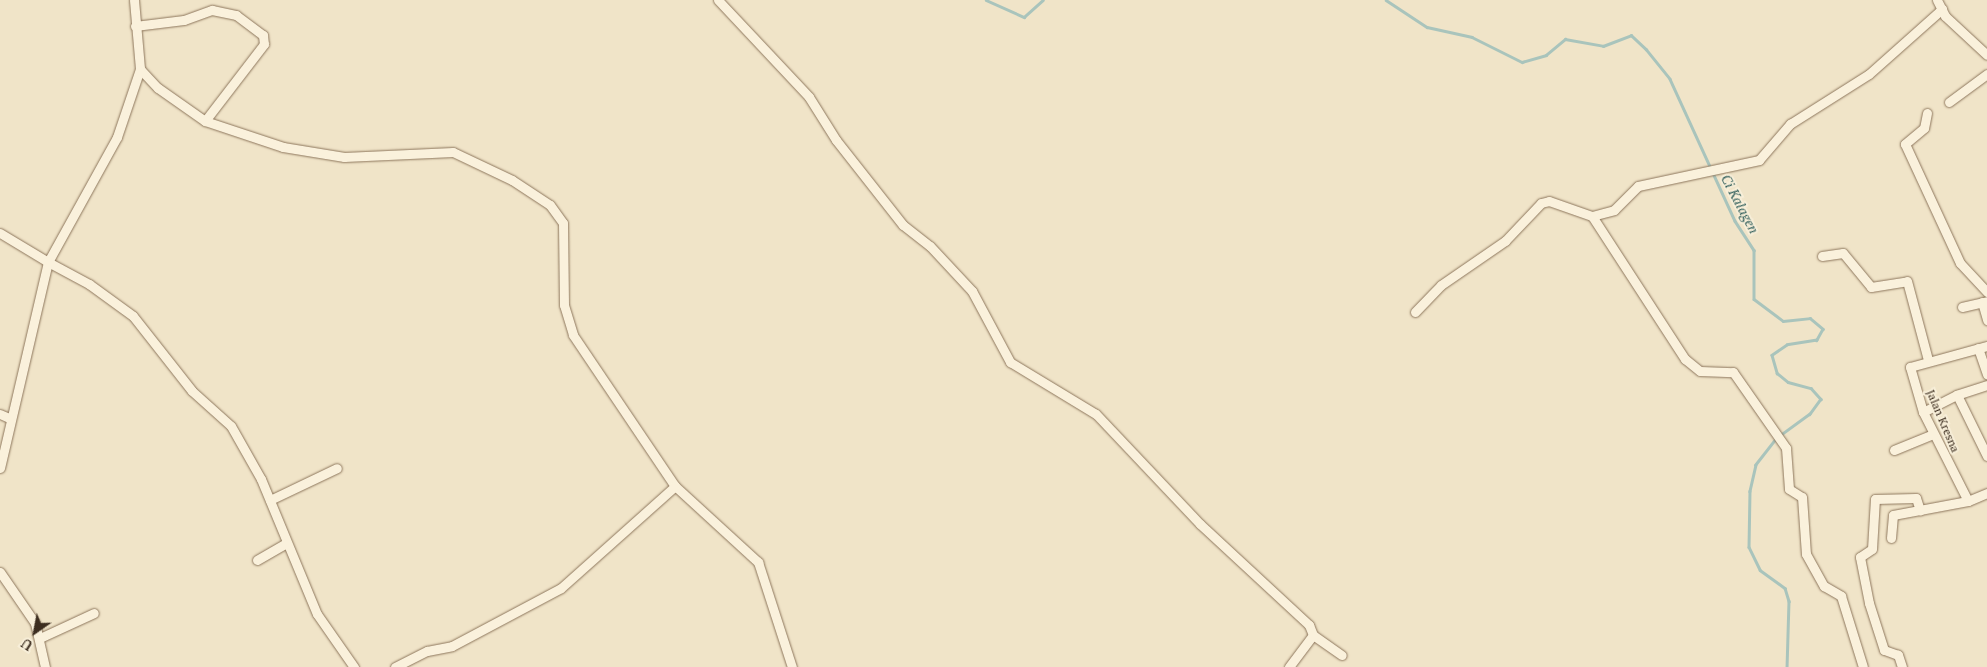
<!DOCTYPE html>
<html>
<head>
<meta charset="utf-8">
<style>
	body { margin:0 }
	#map { position:relative; width:1987px; height:667px; overflow:hidden; background:#f0e4c8; font-family:"PT Serif",serif }
	div>[style] { position:absolute }
	.stream>* { height:2.5px; margin:-1.25px; padding:0 1.25px; transform-origin:1.25px; border-radius:1.25px; background:#a9c4bc }
	.roads { filter:drop-shadow(0 0 1px #8d765c) drop-shadow(0 0 1px #8d765c) }
	.minor>* { height:9px; margin:-4.5px; padding:0 4.5px; transform-origin:4.5px; border-radius:4.5px; background:#faf1dc }
	span { translate:-50% -50%; white-space:nowrap; text-align:center; line-height:1.15; -webkit-text-stroke:4px #f7eed8; paint-order:stroke }
	.street-label { font-size:12px; color:#3d2e20 }
	.water-label { font-size:14px; color:#2f5d5a; font-style:italic }
	.north { position:absolute; left:10px; top:607px; width:50px; height:50px; -webkit-text-stroke:4px #f7eed8; paint-order:stroke; rotate:213deg; font-size:14px; font-weight:700; line-height:20px; text-align:center; color:#3d2e20 }
	.north::after { content:''; display:block; margin:auto; width:18px; height:22px; background:#3d2e20; clip-path:polygon(50% 0,100% 100%,50% 72%,0 100%) }
</style>
</head>
<body>
<div id="map">
	<div class="stream">
		<i style="left:986px;top:0;width:42px;rotate:24.1deg"></i>
		<i style="left:1024px;top:17px;width:25px;rotate:-42deg"></i>
		<i style="left:1386px;top:0;width:49px;rotate:33.4deg"></i>
		<i style="left:1427px;top:27px;width:46px;rotate:12.5deg"></i>
		<i style="left:1472px;top:37px;width:56px;rotate:26.6deg"></i>
		<i style="left:1522px;top:62px;width:25px;rotate:-16deg"></i>
		<i style="left:1546px;top:55px;width:25px;rotate:-40deg"></i>
		<i style="left:1565px;top:39px;width:39px;rotate:10deg"></i>
		<i style="left:1603px;top:46px;width:30px;rotate:-21deg"></i>
		<i style="left:1631px;top:35px;width:21px;rotate:43deg"></i>
		<i style="left:1646px;top:49px;width:38px;rotate:51deg"></i>
		<i style="left:1670px;top:79px;width:156px;rotate:65.4deg"></i>
		<i style="left:1735px;top:221px;width:35px;rotate:57deg"></i>
		<i style="left:1754px;top:250px;width:49px;rotate:90deg"></i>
		<i style="left:1754px;top:299px;width:36px;rotate:37deg"></i>
		<i style="left:1783px;top:321px;width:27px;rotate:-6deg"></i>
		<i style="left:1810px;top:318px;width:17px;rotate:40deg"></i>
		<i style="left:1823px;top:329px;width:13px;rotate:119deg"></i>
		<i style="left:1817px;top:340px;width:30px;rotate:171deg"></i>
		<i style="left:1787px;top:345px;width:18px;rotate:146deg"></i>
		<i style="left:1772px;top:355px;width:19px;rotate:74deg"></i>
		<i style="left:1777px;top:373px;width:14px;rotate:39deg"></i>
		<i style="left:1788px;top:382px;width:24px;rotate:15deg"></i>
		<i style="left:1811px;top:388px;width:15px;rotate:48deg"></i>
		<i style="left:1821px;top:399px;width:19px;rotate:126deg"></i>
		<i style="left:1810px;top:414px;width:37px;rotate:144deg"></i>
		<i style="left:1776px;top:439px;width:33px;rotate:128deg"></i>
		<i style="left:1756px;top:465px;width:27px;rotate:103deg"></i>
		<i style="left:1750px;top:491px;width:56px;rotate:91deg"></i>
		<i style="left:1749px;top:547px;width:25px;rotate:64deg"></i>
		<i style="left:1760px;top:570px;width:31px;rotate:36deg"></i>
		<i style="left:1785px;top:588px;width:14px;rotate:73deg"></i>
		<i style="left:1789px;top:601px;width:66px;rotate:91.7deg"></i>
	</div>
	<div class="roads">
		<div class="minor">
			<i style="left:134px;top:0;width:69px;rotate:85deg"></i>
			<i style="left:140px;top:69px;width:26px;rotate:47deg"></i>
			<i style="left:158px;top:88px;width:57px;rotate:35.1deg"></i>
			<i style="left:205px;top:121px;width:82px;rotate:18.4deg"></i>
			<i style="left:283px;top:147px;width:62px;rotate:9.3deg"></i>
			<i style="left:344px;top:157px;width:109px;rotate:-2.6deg"></i>
			<i style="left:453px;top:152px;width:65px;rotate:25.4deg"></i>
			<i style="left:512px;top:180px;width:45px;rotate:33.3deg"></i>
			<i style="left:550px;top:205px;width:22px;rotate:54deg"></i>
			<i style="left:563px;top:223px;width:82px;rotate:89.3deg"></i>
			<i style="left:564px;top:305px;width:31px;rotate:73deg"></i>
			<i style="left:573px;top:335px;width:182px;rotate:56deg"></i>
			<i style="left:675px;top:486px;width:113px;rotate:42.5deg"></i>
			<i style="left:758px;top:562px;width:110px;rotate:72.1deg"></i>
			<i style="left:718px;top:0;width:133px;rotate:46.8deg"></i>
			<i style="left:809px;top:97px;width:51px;rotate:57.9deg"></i>
			<i style="left:836px;top:140px;width:108px;rotate:51.8deg"></i>
			<i style="left:903px;top:225px;width:34px;rotate:38deg"></i>
			<i style="left:930px;top:246px;width:62px;rotate:47deg"></i>
			<i style="left:972px;top:291px;width:81px;rotate:61.8deg"></i>
			<i style="left:1010px;top:362px;width:100px;rotate:31.2deg"></i>
			<i style="left:1096px;top:414px;width:151px;rotate:46.6deg"></i>
			<i style="left:1200px;top:524px;width:149px;rotate:42.8deg"></i>
			<i style="left:1309px;top:625px;width:11px;rotate:68deg"></i>
			<i style="left:1313px;top:635px;width:40px;rotate:127deg"></i>
			<i style="left:1937px;top:0;width:18px;rotate:63deg"></i>
			<i style="left:1945px;top:16px;width:57px;rotate:42.9deg"></i>
			<i style="left:135px;top:26px;width:49px;rotate:-7deg"></i>
			<i style="left:184px;top:20px;width:30px;rotate:-20deg"></i>
			<i style="left:212px;top:10px;width:25px;rotate:12deg"></i>
			<i style="left:236px;top:15px;width:34px;rotate:37deg"></i>
			<i style="left:263px;top:35px;width:9px;rotate:84deg"></i>
			<i style="left:264px;top:44px;width:97px;rotate:127.5deg"></i>
			<i style="left:1949px;top:102px;width:47px;rotate:-36.4deg"></i>
			<i style="left:1927px;top:113px;width:15px;rotate:101deg"></i>
			<i style="left:1924px;top:128px;width:25px;rotate:140deg"></i>
			<i style="left:1905px;top:144px;width:131px;rotate:65.2deg"></i>
			<i style="left:1960px;top:263px;width:40px;rotate:47deg"></i>
			<i style="left:1592px;top:216px;width:23px;rotate:-15deg"></i>
			<i style="left:1614px;top:210px;width:34px;rotate:-45deg"></i>
			<i style="left:1638px;top:186px;width:124px;rotate:-12.1deg"></i>
			<i style="left:1759px;top:160px;width:48px;rotate:-49.3deg"></i>
			<i style="left:1790px;top:124px;width:93px;rotate:-32.3deg"></i>
			<i style="left:1869px;top:74px;width:98px;rotate:-41.7deg"></i>
			<i style="left:0;top:233px;width:56px;rotate:31.1deg"></i>
			<i style="left:48px;top:262px;width:143px;rotate:-61.1deg"></i>
			<i style="left:117px;top:137px;width:72px;rotate:-71.3deg"></i>
			<i style="left:1822px;top:256px;width:21px;rotate:-8deg"></i>
			<i style="left:1843px;top:253px;width:44px;rotate:50.5deg"></i>
			<i style="left:1871px;top:287px;width:36px;rotate:-9deg"></i>
			<i style="left:1907px;top:281px;width:82px;rotate:75.1deg"></i>
			<i style="left:1982px;top:302px;width:19px;rotate:74deg"></i>
			<i style="left:1962px;top:307px;width:26px;rotate:-13deg"></i>
			<i style="left:1415px;top:312px;width:37px;rotate:-46deg"></i>
			<i style="left:1441px;top:285px;width:78px;rotate:-34.5deg"></i>
			<i style="left:1505px;top:241px;width:52px;rotate:-46.5deg"></i>
			<i style="left:1541px;top:203px;width:8px;rotate:-14deg"></i>
			<i style="left:1549px;top:201px;width:46px;rotate:19.2deg"></i>
			<i style="left:1592px;top:216px;width:171px;rotate:57deg"></i>
			<i style="left:1685px;top:359px;width:19px;rotate:39deg"></i>
			<i style="left:1700px;top:371px;width:33px;rotate:2deg"></i>
			<i style="left:1733px;top:372px;width:93px;rotate:55.1deg"></i>
			<i style="left:1786px;top:448px;width:41px;rotate:85.8deg"></i>
			<i style="left:1789px;top:489px;width:15px;rotate:32deg"></i>
			<i style="left:1802px;top:497px;width:57px;rotate:86deg"></i>
			<i style="left:1806px;top:554px;width:37px;rotate:61deg"></i>
			<i style="left:1824px;top:586px;width:20px;rotate:30deg"></i>
			<i style="left:1841px;top:596px;width:74px;rotate:72.8deg"></i>
			<i style="left:1978px;top:348px;width:28px;rotate:71deg"></i>
			<i style="left:1987px;top:385px;width:32px;rotate:162deg"></i>
			<i style="left:1957px;top:395px;width:68px;rotate:63.8deg"></i>
			<i style="left:1923px;top:412px;width:38px;rotate:-27deg"></i>
			<i style="left:0;top:414px;width:12px;rotate:24deg"></i>
			<i style="left:1894px;top:450px;width:42px;rotate:-22.3deg"></i>
			<i style="left:0;top:468px;width:212px;rotate:-76.9deg"></i>
			<i style="left:48px;top:262px;width:47px;rotate:28.2deg"></i>
			<i style="left:89px;top:284px;width:54px;rotate:36deg"></i>
			<i style="left:133px;top:316px;width:95px;rotate:51.8deg"></i>
			<i style="left:192px;top:391px;width:52px;rotate:41.9deg"></i>
			<i style="left:231px;top:426px;width:61px;rotate:60.5deg"></i>
			<i style="left:261px;top:479px;width:146px;rotate:67.5deg"></i>
			<i style="left:317px;top:614px;width:65px;rotate:55.1deg"></i>
			<i style="left:270px;top:500px;width:74px;rotate:-25.5deg"></i>
			<i style="left:1968px;top:501px;width:100px;rotate:-116.8deg"></i>
			<i style="left:1923px;top:412px;width:47px;rotate:-106.1deg"></i>
			<i style="left:1910px;top:367px;width:80px;rotate:-15.3deg"></i>
			<i style="left:1891px;top:538px;width:23px;rotate:-85deg"></i>
			<i style="left:1893px;top:515px;width:76px;rotate:-10.6deg"></i>
			<i style="left:1968px;top:501px;width:21px;rotate:-23deg"></i>
			<i style="left:257px;top:560px;width:34px;rotate:-30deg"></i>
			<i style="left:0;top:572px;width:62px;rotate:55.5deg"></i>
			<i style="left:35px;top:623px;width:45px;rotate:77.2deg"></i>
			<i style="left:1313px;top:635px;width:35px;rotate:35deg"></i>
			<i style="left:42px;top:637px;width:57px;rotate:-24.8deg"></i>
			<i style="left:395px;top:667px;width:36px;rotate:-27deg"></i>
			<i style="left:427px;top:651px;width:25px;rotate:-11deg"></i>
			<i style="left:452px;top:646px;width:123px;rotate:-28deg"></i>
			<i style="left:561px;top:588px;width:153px;rotate:-41.8deg"></i>
			<i style="left:1902px;top:667px;width:13px;rotate:-108deg"></i>
			<i style="left:1898px;top:655px;width:15px;rotate:-160deg"></i>
			<i style="left:1884px;top:650px;width:49px;rotate:-107.7deg"></i>
			<i style="left:1869px;top:603px;width:47px;rotate:-101.1deg"></i>
			<i style="left:1860px;top:557px;width:14px;rotate:-34deg"></i>
			<i style="left:1872px;top:549px;width:50px;rotate:-86.6deg"></i>
			<i style="left:1875px;top:499px;width:41px;rotate:-1.4deg"></i>
			<i style="left:1916px;top:498px;width:13px;rotate:72deg"></i>
		</div>
	</div>
	<div class="street-label">
		<span style="left:1943px;top:421px;rotate:67deg">Jalan Kresna</span>
	</div>
	<div class="water-label">
		<span style="left:1740px;top:204px;rotate:62deg">Ci Kalagen</span>
	</div>
	<div class="north">U</div>
</div>
</body>
</html>
